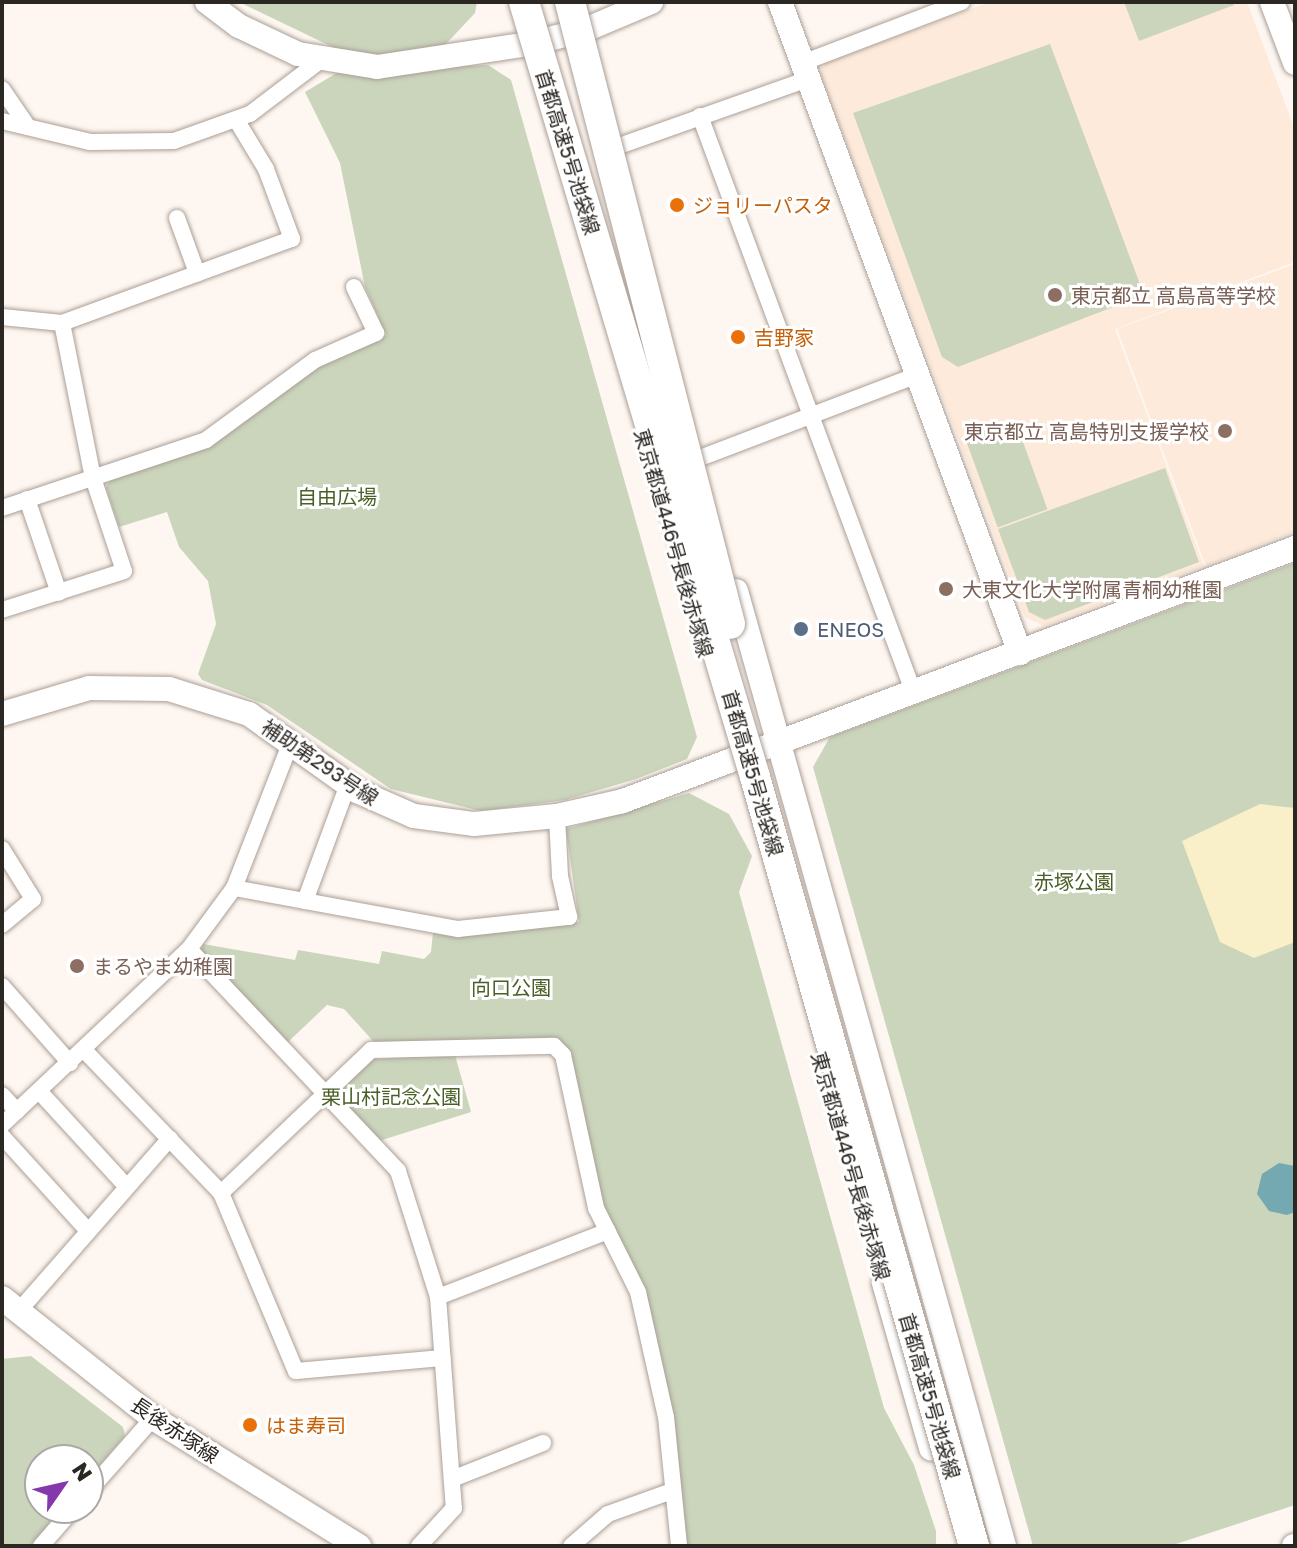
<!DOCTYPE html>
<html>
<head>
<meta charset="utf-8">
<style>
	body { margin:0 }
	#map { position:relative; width:1297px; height:1548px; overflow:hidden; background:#fef7f1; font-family:"Golos Text","Noto Sans JP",sans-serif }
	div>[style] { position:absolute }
	.built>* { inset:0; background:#fdeadb }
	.green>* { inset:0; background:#cad5bc; transform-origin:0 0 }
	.sand>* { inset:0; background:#f9efc9 }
	.water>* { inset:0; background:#75a9b1 }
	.roads { filter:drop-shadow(0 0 2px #ab9f96) drop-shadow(0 0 2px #ab9f96) }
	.street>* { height:16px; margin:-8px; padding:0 8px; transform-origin:8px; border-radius:8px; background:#fff }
	.secondary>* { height:24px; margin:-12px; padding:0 12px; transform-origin:12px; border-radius:12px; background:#fff }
	.bridges { filter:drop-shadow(0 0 2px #ab9f96) drop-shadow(0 0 2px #ab9f96) }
	.highway-bridge>* { height:30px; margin:-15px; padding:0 15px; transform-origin:15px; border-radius:15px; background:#fff }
	.dots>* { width:22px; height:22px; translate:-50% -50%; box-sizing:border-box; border:4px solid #fff; border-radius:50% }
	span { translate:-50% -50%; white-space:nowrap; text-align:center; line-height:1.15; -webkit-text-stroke:6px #fff; paint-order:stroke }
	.street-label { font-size:20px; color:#2b2723 }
	.food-label { font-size:20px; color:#c56008 }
	.left { translate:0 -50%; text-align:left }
	.education-label { font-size:20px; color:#785e54 }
	.right { translate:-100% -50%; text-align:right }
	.park-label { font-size:20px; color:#4a5f26 }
	.service-label { font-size:20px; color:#4e5e75 }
	.frame { position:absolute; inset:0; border:4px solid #2b2723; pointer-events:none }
	.north { position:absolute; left:24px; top:1444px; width:80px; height:80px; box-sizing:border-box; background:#fff; border:2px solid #aaa9a7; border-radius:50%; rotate:56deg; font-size:22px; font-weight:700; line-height:32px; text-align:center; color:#2b2723 }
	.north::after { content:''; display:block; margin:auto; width:28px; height:36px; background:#8438a9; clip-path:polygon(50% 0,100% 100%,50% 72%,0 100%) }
</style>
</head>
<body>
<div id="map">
	<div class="built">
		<i style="clip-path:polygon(990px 2px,1247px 2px,1295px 130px,1295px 262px,1115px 329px,1204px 566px,1044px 626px,1025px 617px,820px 72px,825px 63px)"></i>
		<i style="clip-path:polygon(1295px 264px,1295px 532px,1206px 566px,1117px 329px)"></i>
	</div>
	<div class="green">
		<i style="clip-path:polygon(239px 2px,477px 2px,475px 13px,445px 45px,408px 55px,349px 55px)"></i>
		<i style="clip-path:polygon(1124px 2px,1233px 2px,1234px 5px,1139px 41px)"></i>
		<i style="clip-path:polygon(1050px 44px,1144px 295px,958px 367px,942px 357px,853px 113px)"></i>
		<i style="clip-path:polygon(488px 65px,511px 80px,697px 737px,687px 759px,636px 779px,565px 800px,481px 811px,391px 789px,267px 705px,202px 680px,198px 674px,216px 624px,208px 581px,179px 547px,167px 512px,119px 527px,106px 488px,109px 481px,206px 448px,328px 361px,386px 335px,365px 287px,340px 163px,305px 92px,340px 71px)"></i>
		<i style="left:1015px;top:420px;width:95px;height:53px;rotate:70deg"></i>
		<i style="clip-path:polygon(1165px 468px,1199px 562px,1045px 620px,1029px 612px,998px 529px)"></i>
		<i style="clip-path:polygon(1295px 563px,1295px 1505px,1170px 1546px,1033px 1546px,813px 767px,830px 737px)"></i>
		<i style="clip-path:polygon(689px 793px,729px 814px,752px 856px,739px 892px,884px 1408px,914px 1465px,936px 1531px,936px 1546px,685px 1546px,672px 1409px,646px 1291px,603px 1207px,571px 1053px,556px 1041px,374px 1042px,344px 1009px,327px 1005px,287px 1043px,201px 951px,203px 944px,295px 960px,298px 950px,379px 964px,382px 951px,424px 959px,431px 952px,433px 932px,579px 922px,566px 829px)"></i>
		<i style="clip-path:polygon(455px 1055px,471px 1112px,379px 1141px,339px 1098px,339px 1090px,374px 1059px)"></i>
		<i style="clip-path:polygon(31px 1356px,123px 1427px,125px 1436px,88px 1479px,88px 1460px,40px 1460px,40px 1508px,63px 1508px,30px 1546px,2px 1546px,2px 1359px)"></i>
	</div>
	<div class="sand">
		<i style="clip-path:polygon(1260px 804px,1295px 808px,1295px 942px,1254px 958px,1220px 942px,1182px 841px)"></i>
	</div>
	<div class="water">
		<i style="clip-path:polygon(1279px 1163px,1295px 1166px,1295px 1212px,1287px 1215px,1269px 1211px,1257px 1194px,1262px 1174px)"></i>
	</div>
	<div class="roads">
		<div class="street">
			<i style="left:802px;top:63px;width:171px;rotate:-20.9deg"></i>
			<i style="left:2px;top:89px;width:46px;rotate:55.6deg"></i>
			<i style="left:700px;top:116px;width:613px;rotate:69.67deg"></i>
			<i style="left:2px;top:121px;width:90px;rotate:13.4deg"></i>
			<i style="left:90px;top:142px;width:84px;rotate:-0.7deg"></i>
			<i style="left:174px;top:141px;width:81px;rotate:-19.6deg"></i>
			<i style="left:250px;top:114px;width:89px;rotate:-37.3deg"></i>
			<i style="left:616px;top:147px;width:204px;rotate:-19.5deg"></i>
			<i style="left:177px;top:218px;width:59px;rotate:70deg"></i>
			<i style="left:2px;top:317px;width:60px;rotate:5.7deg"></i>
			<i style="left:62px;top:323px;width:245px;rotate:-20.1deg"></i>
			<i style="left:292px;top:239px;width:75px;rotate:-110.4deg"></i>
			<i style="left:266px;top:169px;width:56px;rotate:-121.1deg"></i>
			<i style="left:700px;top:458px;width:232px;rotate:-20.9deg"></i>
			<i style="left:27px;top:499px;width:99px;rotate:71.2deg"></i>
			<i style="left:2px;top:508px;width:215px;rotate:-18.4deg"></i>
			<i style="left:206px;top:440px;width:135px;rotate:-36.3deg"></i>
			<i style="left:315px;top:360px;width:67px;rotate:-23.9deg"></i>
			<i style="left:376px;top:333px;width:51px;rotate:-115.6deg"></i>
			<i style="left:2px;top:610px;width:128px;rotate:-17.7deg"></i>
			<i style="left:124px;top:571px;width:98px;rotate:-108.4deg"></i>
			<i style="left:93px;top:478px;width:158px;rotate:-101.3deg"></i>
			<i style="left:2px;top:849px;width:59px;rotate:58.2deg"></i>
			<i style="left:33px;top:899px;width:40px;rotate:140deg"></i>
			<i style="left:234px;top:888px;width:228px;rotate:10.4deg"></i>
			<i style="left:458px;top:929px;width:112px;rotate:-6.2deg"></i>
			<i style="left:569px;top:917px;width:42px;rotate:-102.4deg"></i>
			<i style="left:560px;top:876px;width:60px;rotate:-92.9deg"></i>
			<i style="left:305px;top:901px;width:125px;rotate:-69.8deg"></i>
			<i style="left:189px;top:949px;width:305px;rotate:46.7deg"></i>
			<i style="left:398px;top:1171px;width:132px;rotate:72.4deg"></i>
			<i style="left:438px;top:1297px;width:212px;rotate:85.7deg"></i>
			<i style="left:454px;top:1508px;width:52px;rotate:132.6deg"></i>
			<i style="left:2px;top:986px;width:103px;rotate:48.6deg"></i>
			<i style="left:84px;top:1050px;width:198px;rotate:46.2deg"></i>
			<i style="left:221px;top:1193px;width:193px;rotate:67.2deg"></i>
			<i style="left:296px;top:1371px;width:147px;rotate:-5.1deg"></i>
			<i style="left:39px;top:1091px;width:130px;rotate:47.5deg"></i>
			<i style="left:2px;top:1095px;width:22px;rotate:47deg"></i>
			<i style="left:2px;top:1125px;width:257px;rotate:-43.3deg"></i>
			<i style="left:189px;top:949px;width:76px;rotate:-53.6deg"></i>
			<i style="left:234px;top:888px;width:157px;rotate:-68.7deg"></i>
			<i style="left:2px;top:1136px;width:128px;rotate:47.8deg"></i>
			<i style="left:221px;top:1193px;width:207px;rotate:-43.6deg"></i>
			<i style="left:371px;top:1050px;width:183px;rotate:-1.3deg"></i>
			<i style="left:554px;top:1046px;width:13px;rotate:45deg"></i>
			<i style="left:563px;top:1055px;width:157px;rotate:77.8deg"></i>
			<i style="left:596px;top:1208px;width:94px;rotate:63.4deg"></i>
			<i style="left:638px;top:1292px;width:128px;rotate:77.4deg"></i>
			<i style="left:666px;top:1417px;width:130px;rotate:84.2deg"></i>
			<i style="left:438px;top:1297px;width:182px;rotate:-21.2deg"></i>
			<i style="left:17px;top:1313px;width:232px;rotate:-48.8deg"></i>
			<i style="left:452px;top:1479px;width:98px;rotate:-21.6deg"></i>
			<i style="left:88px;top:1492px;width:98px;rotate:-48.7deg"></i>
			<i style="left:41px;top:1546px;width:50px;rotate:-49deg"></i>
			<i style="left:571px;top:1546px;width:49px;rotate:-40.9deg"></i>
			<i style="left:608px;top:1514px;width:68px;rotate:-19.8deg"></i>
		</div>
		<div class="secondary">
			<i style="left:207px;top:2px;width:40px;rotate:37deg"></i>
			<i style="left:239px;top:26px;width:65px;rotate:25.4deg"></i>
			<i style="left:298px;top:54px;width:80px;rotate:9.3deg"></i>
			<i style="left:377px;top:67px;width:154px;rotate:-8.6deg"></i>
			<i style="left:529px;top:44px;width:58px;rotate:-14deg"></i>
			<i style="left:585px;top:30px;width:72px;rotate:-23deg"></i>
			<i style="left:780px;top:2px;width:694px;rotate:69.76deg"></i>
			<i style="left:1272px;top:2px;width:65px;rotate:69.3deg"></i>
			<i style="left:736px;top:591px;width:992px;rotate:74.32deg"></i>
			<i style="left:2px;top:714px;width:91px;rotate:-16.6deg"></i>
			<i style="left:89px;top:688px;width:80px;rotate:0.7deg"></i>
			<i style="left:169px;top:689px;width:84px;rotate:17.4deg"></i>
			<i style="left:249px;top:714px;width:133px;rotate:35.5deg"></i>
			<i style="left:357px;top:791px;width:62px;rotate:23.7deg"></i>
			<i style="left:414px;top:816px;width:61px;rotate:7.6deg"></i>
			<i style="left:474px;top:824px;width:83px;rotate:-5.5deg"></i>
			<i style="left:557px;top:816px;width:68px;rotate:-12.8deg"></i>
			<i style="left:623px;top:801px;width:718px;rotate:-20.63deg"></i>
			<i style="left:884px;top:1283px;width:172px;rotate:74.1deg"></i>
			<i style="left:2px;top:1298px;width:193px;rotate:38.5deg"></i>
			<i style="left:153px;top:1418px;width:243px;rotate:31.9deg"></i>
			<i style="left:1294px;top:1546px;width:1px"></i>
		</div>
	</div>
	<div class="bridges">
		<div class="highway-bridge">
			<i style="left:524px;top:2px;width:809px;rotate:73.4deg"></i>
			<i style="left:755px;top:777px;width:800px;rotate:74.1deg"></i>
			<i style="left:570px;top:2px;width:642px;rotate:75.57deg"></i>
		</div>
	</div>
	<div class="dots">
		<i style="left:677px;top:205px;background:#e8710a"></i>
		<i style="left:1055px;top:295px;background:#8d6e63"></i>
		<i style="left:738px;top:337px;background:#e8710a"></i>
		<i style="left:1225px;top:431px;background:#8d6e63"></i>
		<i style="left:946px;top:589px;background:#8d6e63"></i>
		<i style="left:801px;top:629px;background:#5c6f8a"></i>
		<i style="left:77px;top:966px;background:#8d6e63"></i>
		<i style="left:250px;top:1425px;background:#e8710a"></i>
	</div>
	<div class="street-label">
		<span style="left:568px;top:152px;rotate:73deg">首都高速5号池袋線</span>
		<span style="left:674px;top:543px;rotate:74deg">東京都道446号長後赤塚線</span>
		<span style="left:320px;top:762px;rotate:34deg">補助第293号線</span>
		<span style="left:753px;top:773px;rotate:74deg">首都高速5号池袋線</span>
		<span style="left:851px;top:1166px;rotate:74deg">東京都道446号長後赤塚線</span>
		<span style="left:930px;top:1396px;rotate:74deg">首都高速5号池袋線</span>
		<span style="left:175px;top:1430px;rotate:34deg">長後赤塚線</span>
	</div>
	<div class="food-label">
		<span class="left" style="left:693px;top:205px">ジョリーパスタ</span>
		<span class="left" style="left:754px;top:337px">吉野家</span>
		<span class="left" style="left:266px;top:1425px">はま寿司</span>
	</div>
	<div class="education-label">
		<span class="left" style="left:1071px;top:295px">東京都立 高島高等学校</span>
		<span class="right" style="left:1209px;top:431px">東京都立 高島特別支援学校</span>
		<span class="left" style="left:962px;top:589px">大東文化大学附属青桐幼稚園</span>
		<span class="left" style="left:93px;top:966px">まるやま幼稚園</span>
	</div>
	<div class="park-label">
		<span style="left:337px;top:496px">自由広場</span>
		<span style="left:1074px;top:881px">赤塚公園</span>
		<span style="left:511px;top:987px">向口公園</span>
		<span style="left:391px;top:1096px">栗山村記念公園</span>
	</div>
	<div class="service-label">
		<span class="left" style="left:817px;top:629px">ENEOS</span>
	</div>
	<div class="frame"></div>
	<div class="north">N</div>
</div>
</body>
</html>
